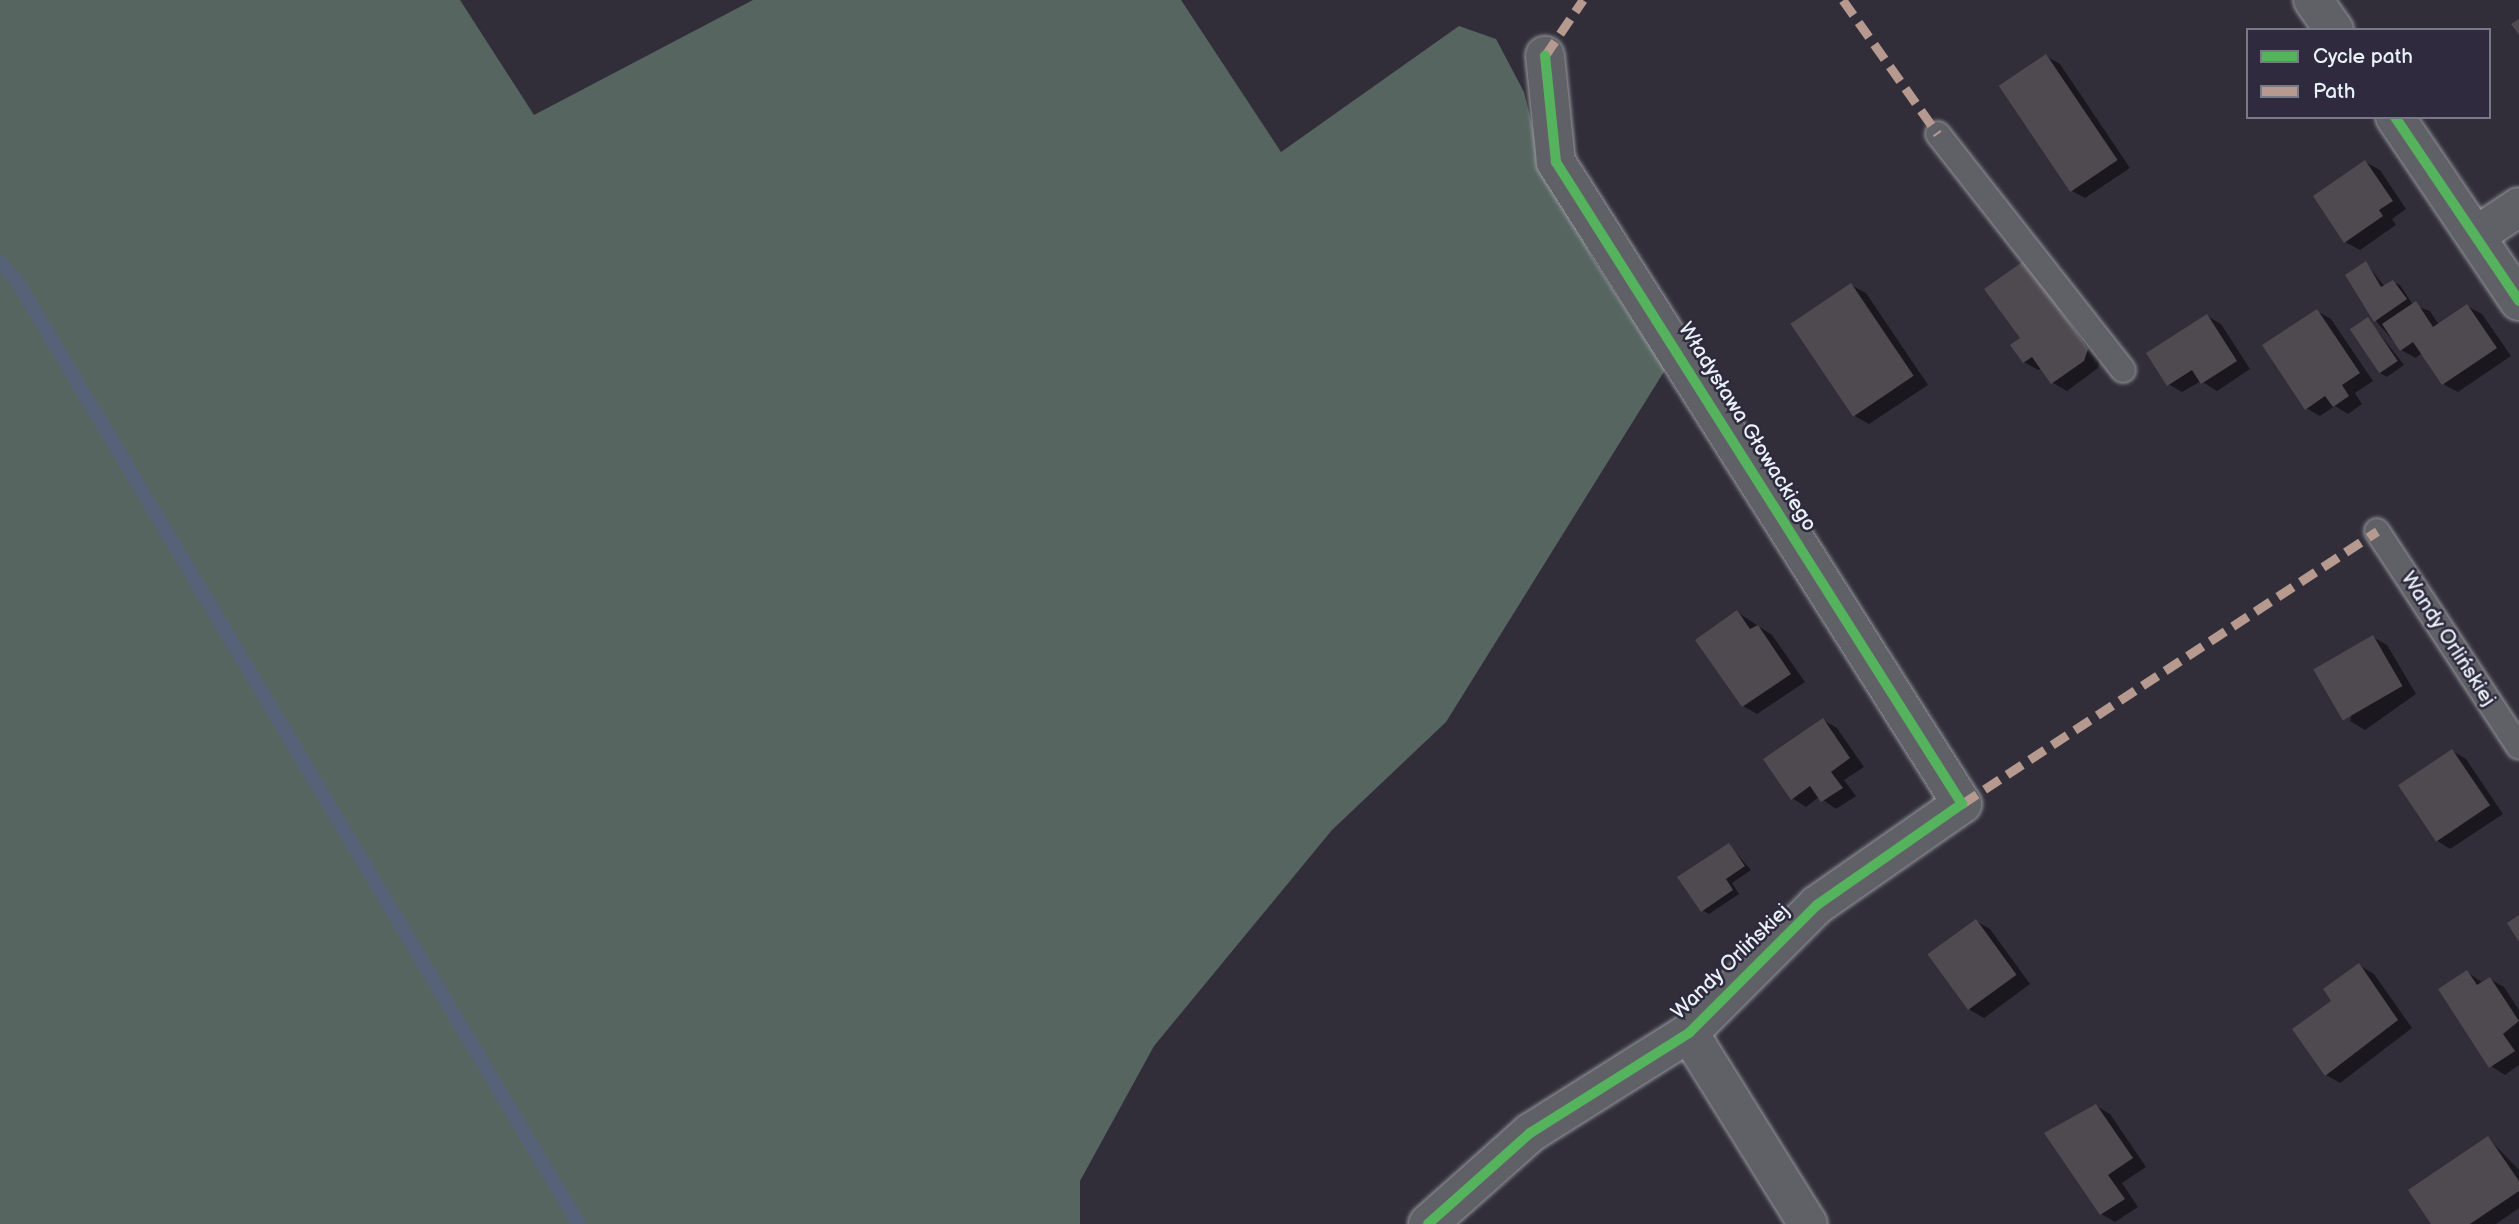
<!DOCTYPE html>
<html>
<head>
<meta charset="utf-8">
<style>
	body { margin:0 }
	#map { position:relative; width:2519px; height:1224px; overflow:hidden; background:#312e39; font-family:"Balsamiq Sans",sans-serif }
	div>[style] { position:absolute }
	.green>* { inset:0; background:#566560 }
	.shadow>* { inset:0; background:#0007 }
	.stream>* { height:14px; margin:-7px; padding:0 7px; transform-origin:7px; border-radius:7px; background:#566278 }
	.building>* { inset:0; background:#4f4a50; transform-origin:0 0 }
	.roads { filter:drop-shadow(0 0 2px #98999f) drop-shadow(0 0 2px #98999f) }
	.service>* { height:24px; margin:-12px; padding:0 12px; transform-origin:12px; border-radius:12px; background:#606067 }
	.minor>* { height:38px; margin:-19px; padding:0 19px; transform-origin:19px; border-radius:19px; background:#606067 }
	.quiet>* { height:9px; margin-top:-4.5px; transform-origin:0; background:repeating-linear-gradient(90deg,#b69a8f 0 18px,transparent 0 27px) }
	.cycleway>* { height:10px; margin:-5px; padding:0 5px; transform-origin:5px; border-radius:5px; background:#56b35d }
	span { translate:-50% -50%; white-space:nowrap; text-align:center; line-height:1.15; -webkit-text-stroke:5px #2f2a3d; paint-order:stroke }
	.street-label { font-size:21px; color:#e8f1f8 }
	.legend { position:absolute; left:2246px; top:28px; width:245px; height:91px; box-sizing:border-box; background:#2f2a3d; border:2px solid #797a88; margin:0; padding:9px 12px; list-style:none; font-size:21px; color:#e8f1f8 }
	.legend li { display:flex; align-items:center; gap:14px; height:35px }
	.legend b { width:35px; border:2px solid #797a88 }
</style>
</head>
<body>
<div id="map">
	<div class="green">
		<i style="clip-path:polygon(0 0,460px 0,534px 115px,753px 0,1181px 0,1281px 152px,1459px 26px,1496px 39px,1524px 92px,1539px 154px,1593px 259px,1665px 370px,1446px 722px,1332px 830px,1154px 1046px,1080px 1181px,1080px 1224px,0 1224px)"></i>
	</div>
	<div class="shadow">
		<i style="clip-path:polygon(2046px 56px,2060px 64px,2130px 168px,2085px 198px,2070px 190px)"></i>
		<i style="clip-path:polygon(2365px 162px,2380px 170px,2406px 209px,2392px 219px,2396px 225px,2360px 250px,2345px 242px)"></i>
		<i style="clip-path:polygon(2025px 262px,2101px 358px,2098px 368px,2067px 391px,2053px 383px,2042px 368px,2038px 370px,2024px 362px)"></i>
		<i style="clip-path:polygon(2366px 263px,2385px 287px,2393px 282px,2400px 285px,2413px 305px,2430px 311px,2439px 325px,2467px 306px,2482px 314px,2511px 356px,2458px 392px,2443px 384px,2422px 353px,2416px 358px,2401px 350px,2376px 321px)"></i>
		<i style="clip-path:polygon(1851px 285px,1866px 293px,1928px 385px,1869px 424px,1855px 416px)"></i>
		<i style="clip-path:polygon(2317px 311px,2331px 319px,2373px 381px,2355px 393px,2362px 404px,2348px 414px,2335px 406px,2320px 416px,2306px 408px)"></i>
		<i style="clip-path:polygon(2207px 316px,2221px 324px,2250px 369px,2217px 391px,2201px 381px,2182px 392px,2168px 384px)"></i>
		<i style="clip-path:polygon(2368px 319px,2404px 365px,2387px 377px,2380px 373px)"></i>
		<i style="clip-path:polygon(1737px 612px,1772px 635px,1805px 682px,1757px 714px,1743px 706px)"></i>
		<i style="clip-path:polygon(2373px 637px,2387px 645px,2416px 694px,2365px 730px,2350px 721px)"></i>
		<i style="clip-path:polygon(1823px 720px,1837px 728px,1864px 767px,1844px 780px,1856px 796px,1836px 809px,1819px 797px,1806px 807px,1792px 798px)"></i>
		<i style="clip-path:polygon(2452px 751px,2466px 759px,2503px 814px,2450px 849px,2436px 840px)"></i>
		<i style="clip-path:polygon(1729px 845px,1751px 870px,1732px 883px,1739px 894px,1709px 914px,1702px 910px)"></i>
		<i style="clip-path:polygon(1976px 921px,1990px 929px,2030px 984px,1984px 1018px,1970px 1010px)"></i>
		<i style="clip-path:polygon(2359px 965px,2374px 974px,2412px 1028px,2340px 1083px,2326px 1075px,2334px 1002px)"></i>
		<i style="clip-path:polygon(2467px 972px,2483px 983px,2490px 979px,2504px 987px,2519px 1010px,2519px 1065px,2505px 1075px,2491px 1066px)"></i>
		<i style="clip-path:polygon(2096px 1106px,2110px 1114px,2146px 1167px,2122px 1183px,2138px 1207px,2115px 1222px,2101px 1214px)"></i>
		<i style="clip-path:polygon(2488px 1138px,2519px 1170px,2519px 1208px,2496px 1224px,2433px 1224px)"></i>
	</div>
	<div class="stream">
		<i style="left:0;top:262px;width:25px;rotate:48deg"></i>
		<i style="left:17px;top:281px;width:1098px;rotate:59.21deg"></i>
	</div>
	<div class="building">
		<i style="clip-path:polygon(2519px 19px,2519px 35px,2511px 24px)"></i>
		<i style="left:2046px;top:54px;width:128px;height:57px;rotate:56deg"></i>
		<i style="clip-path:polygon(2365px 160px,2393px 201px,2379px 210px,2383px 216px,2344px 243px,2313px 196px)"></i>
		<i style="clip-path:polygon(2025px 260px,2088px 349px,2084px 361px,2051px 384px,2032px 357px,2023px 363px,2010px 345px,2020px 338px,1984px 289px)"></i>
		<i style="clip-path:polygon(2366px 261px,2381px 287px,2393px 280px,2407px 299px,2374px 322px,2345px 275px)"></i>
		<i style="left:1851px;top:283px;width:112px;height:73px;rotate:56deg"></i>
		<i style="clip-path:polygon(2416px 301px,2433px 327px,2467px 304px,2497px 348px,2442px 385px,2413px 342px,2400px 351px,2382px 324px)"></i>
		<i style="clip-path:polygon(2317px 309px,2360px 373px,2342px 385px,2349px 396px,2333px 407px,2325px 396px,2305px 410px,2262px 345px)"></i>
		<i style="clip-path:polygon(2207px 314px,2237px 361px,2201px 384px,2192px 370px,2167px 386px,2146px 353px)"></i>
		<i style="left:2368px;top:317px;width:53px;height:22px;rotate:56deg"></i>
		<i style="clip-path:polygon(1737px 610px,1750px 629px,1758px 625px,1791px 674px,1742px 707px,1695px 640px)"></i>
		<i style="left:2373px;top:635px;width:59px;height:69px;rotate:60deg"></i>
		<i style="clip-path:polygon(1823px 718px,1850px 758px,1831px 772px,1843px 788px,1821px 802px,1810px 786px,1791px 800px,1763px 759px)"></i>
		<i style="left:2452px;top:749px;width:68px;height:65px;rotate:56deg"></i>
		<i style="clip-path:polygon(1729px 843px,1745px 866px,1726px 879px,1733px 890px,1701px 912px,1677px 877px)"></i>
		<i style="clip-path:polygon(2519px 915px,2519px 942px,2507px 923px)"></i>
		<i style="left:1976px;top:919px;width:69px;height:60px;rotate:54deg"></i>
		<i style="clip-path:polygon(2359px 963px,2398px 1020px,2325px 1076px,2292px 1029px,2331px 1001px,2323px 989px)"></i>
		<i style="clip-path:polygon(2467px 970px,2477px 985px,2490px 977px,2519px 1021px,2503px 1034px,2515px 1051px,2489px 1068px,2438px 989px)"></i>
		<i style="clip-path:polygon(2096px 1104px,2133px 1158px,2108px 1175px,2125px 1199px,2100px 1215px,2044px 1133px)"></i>
		<i style="clip-path:polygon(2488px 1136px,2519px 1181px,2519px 1191px,2470px 1224px,2431px 1224px,2408px 1190px)"></i>
	</div>
	<div class="roads">
		<div class="service">
			<i style="left:1938px;top:134px;width:300px;rotate:51.9deg"></i>
			<i style="left:2377px;top:531px;width:258px;rotate:56.7deg"></i>
		</div>
		<div class="minor">
			<i style="left:2313px;top:0;width:37px;rotate:55deg"></i>
			<i style="left:2395px;top:117px;width:222px;rotate:56deg"></i>
			<i style="left:2477px;top:235px;width:50px;rotate:-33.7deg"></i>
			<i style="left:1689px;top:1033px;width:225px;rotate:58.1deg"></i>
			<i style="left:1428px;top:1224px;width:137px;rotate:-41.7deg"></i>
			<i style="left:1530px;top:1133px;width:188px;rotate:-32.2deg"></i>
			<i style="left:1689px;top:1033px;width:181px;rotate:-45deg"></i>
			<i style="left:1817px;top:905px;width:177px;rotate:-34.9deg"></i>
			<i style="left:1962px;top:804px;width:760px;rotate:-122.31deg"></i>
			<i style="left:1556px;top:162px;width:107px;rotate:-95.9deg"></i>
		</div>
	</div>
	<div class="quiet">
		<i style="left:1843px;top:0;width:164px;rotate:54.7deg"></i>
		<i style="left:1545px;top:56px;width:68px;rotate:-55.8deg"></i>
		<i style="left:1962px;top:804px;width:497px;rotate:-33.3deg"></i>
	</div>
	<div class="cycleway">
		<i style="left:2395px;top:117px;width:222px;rotate:56deg"></i>
		<i style="left:1428px;top:1224px;width:137px;rotate:-41.7deg"></i>
		<i style="left:1530px;top:1133px;width:188px;rotate:-32.2deg"></i>
		<i style="left:1689px;top:1033px;width:181px;rotate:-45deg"></i>
		<i style="left:1817px;top:905px;width:177px;rotate:-34.9deg"></i>
		<i style="left:1962px;top:804px;width:760px;rotate:-122.31deg"></i>
		<i style="left:1556px;top:162px;width:107px;rotate:-95.9deg"></i>
	</div>
	<div class="street-label">
		<span style="left:1747px;top:427px;rotate:58deg">Władysława Głowackiego</span>
		<span style="left:2448px;top:639px;rotate:57deg">Wandy Orlińskiej</span>
		<span style="left:1731px;top:962px;rotate:-44deg">Wandy Orlińskiej</span>
	</div>
	<ul class="legend">
	<li><b style="height:9px;background:#56b35d"></b>Cycle path</li>
	<li><b style="height:9px;background:#b69a8f"></b>Path</li>
	</ul>
</div>
</body>
</html>
